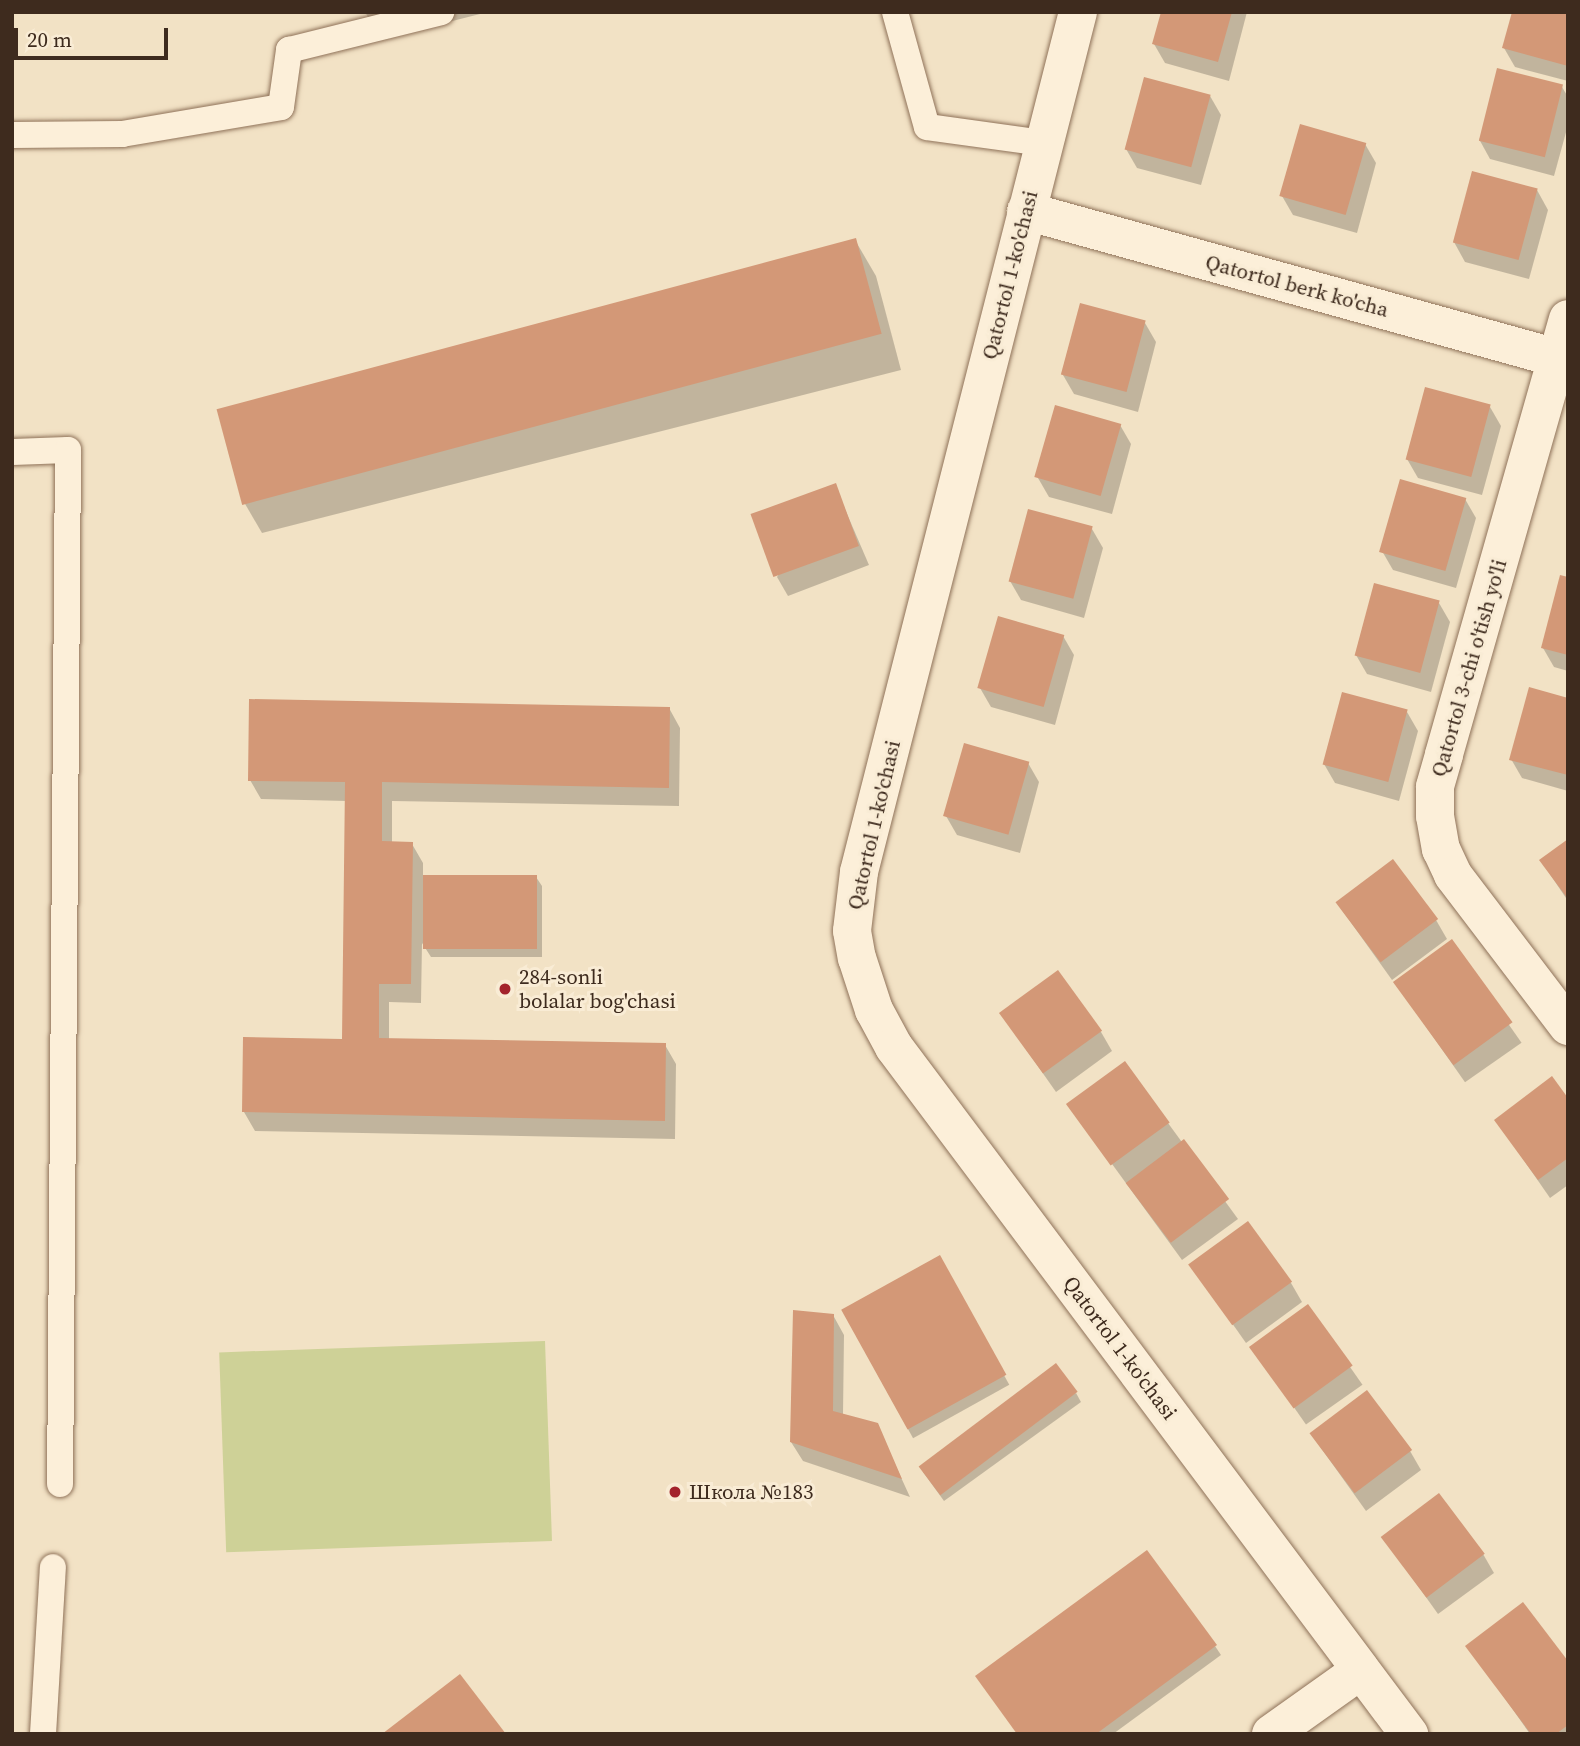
<!DOCTYPE html>
<html>
<head>
<meta charset="utf-8">
<style>
	body { margin:0 }
	#map { position:relative; width:1580px; height:1746px; overflow:hidden; background:#f2e2c5; font-family:"Source Serif 4",serif }
	div>[style] { position:absolute }
	.green>* { inset:0; background:#ced197; transform-origin:0 0 }
	.shadow>* { inset:0; background:#0003; transform-origin:0 0 }
	.building>* { inset:0; background:#d39877; transform-origin:0 0 }
	.roads { filter:drop-shadow(0 0 2px #8f7259) drop-shadow(0 0 2px #8f7259) }
	.lane>* { height:26px; margin:-13px; padding:0 13px; transform-origin:13px; border-radius:13px; background:#fcefd9 }
	.street>* { height:38px; margin:-19px; padding:0 19px; transform-origin:19px; border-radius:19px; background:#fcefd9 }
	.dots>* { width:19px; height:19px; translate:-50% -50%; box-sizing:border-box; border:4px solid #f9ecd5; border-radius:50% }
	span { translate:-50% -50%; white-space:nowrap; text-align:center; line-height:1.15; -webkit-text-stroke:6px #f9ecd5; paint-order:stroke }
	.street-label { font-size:21px; color:#3e2b1e }
	.poi-label { font-size:21px; color:#3e2b1e }
	.left { translate:0 -50%; text-align:left }
	.frame { position:absolute; inset:0; border:14px solid #3e2b1e; pointer-events:none }
	.scale { position:absolute; left:14px; top:28px; width:154px; height:32px; box-sizing:border-box; border:4px solid #3e2b1e; border-top:0; padding-left:9px; font-size:21px; line-height:24px; white-space:nowrap; color:#3e2b1e; -webkit-text-stroke:5px #f9ecd5; paint-order:stroke }
</style>
</head>
<body>
<div id="map">
	<div class="green">
		<i style="left:545px;top:1341px;width:200px;height:326px;rotate:88deg"></i>
	</div>
	<div class="shadow">
		<i style="clip-path:polygon(365px 12px,488px 12px,381px 39px)"></i>
		<i style="clip-path:polygon(1163px 12px,1247px 12px,1229px 81px,1165px 63px,1154px 44px)"></i>
		<i style="clip-path:polygon(1568px 12px,1568px 81px,1515px 67px,1504px 48px)"></i>
		<i style="clip-path:polygon(1562px 87px,1568px 97px,1568px 125px,1554px 176px,1490px 159px,1479px 139px)"></i>
		<i style="clip-path:polygon(1210px 96px,1221px 115px,1201px 185px,1137px 168px,1126px 149px)"></i>
		<i style="clip-path:polygon(1365px 144px,1376px 163px,1357px 233px,1293px 215px,1282px 196px)"></i>
		<i style="clip-path:polygon(1537px 190px,1548px 210px,1529px 279px,1465px 262px,1454px 242px)"></i>
		<i style="clip-path:polygon(855px 240px,876px 276px,901px 370px,262px 533px,241px 497px)"></i>
		<i style="clip-path:polygon(1145px 323px,1156px 342px,1138px 412px,1074px 394px,1063px 375px)"></i>
		<i style="clip-path:polygon(1490px 407px,1501px 426px,1482px 495px,1418px 478px,1407px 459px)"></i>
		<i style="clip-path:polygon(1120px 425px,1131px 444px,1112px 514px,1049px 497px,1038px 478px)"></i>
		<i style="clip-path:polygon(835px 486px,869px 565px,788px 596px,777px 577px)"></i>
		<i style="clip-path:polygon(1465px 499px,1476px 518px,1456px 588px,1393px 570px,1382px 551px)"></i>
		<i style="clip-path:polygon(1092px 529px,1103px 548px,1084px 618px,1021px 600px,1010px 581px)"></i>
		<i style="clip-path:polygon(1568px 579px,1568px 671px,1554px 667px,1543px 648px)"></i>
		<i style="clip-path:polygon(1439px 603px,1450px 622px,1431px 692px,1367px 674px,1356px 655px)"></i>
		<i style="clip-path:polygon(1063px 636px,1074px 655px,1055px 725px,991px 707px,980px 688px)"></i>
		<i style="clip-path:polygon(1568px 700px,1568px 791px,1522px 778px,1511px 759px)"></i>
		<i style="clip-path:polygon(669px 708px,680px 728px,679px 806px,392px 801px,392px 843px,412px 844px,423px 863px,423px 877px,536px 877px,542px 886px,542px 957px,431px 957px,422px 943px,421px 1003px,389px 1002px,389px 1040px,665px 1045px,676px 1064px,675px 1139px,255px 1131px,244px 1112px,343px 1041px,347px 801px,261px 799px,250px 780px)"></i>
		<i style="clip-path:polygon(1407px 712px,1418px 731px,1399px 801px,1335px 783px,1324px 764px)"></i>
		<i style="clip-path:polygon(1028px 763px,1039px 782px,1020px 853px,957px 835px,946px 816px)"></i>
		<i style="clip-path:polygon(1568px 841px,1568px 901px,1541px 861px)"></i>
		<i style="clip-path:polygon(1337px 903px,1436px 920px,1447px 939px,1392px 980px)"></i>
		<i style="left:1451px;top:942px;width:123px;height:69px;rotate:55deg"></i>
		<i style="clip-path:polygon(1002px 1015px,1101px 1032px,1112px 1051px,1056px 1092px)"></i>
		<i style="clip-path:polygon(1568px 1101px,1568px 1185px,1550px 1198px,1496px 1120px)"></i>
		<i style="clip-path:polygon(1069px 1105px,1168px 1123px,1238px 1219px,1182px 1260px)"></i>
		<i style="left:939px;top:1258px;width:145px;height:110px;rotate:61deg"></i>
		<i style="clip-path:polygon(1191px 1265px,1291px 1283px,1302px 1302px,1246px 1343px)"></i>
		<i style="left:1308px;top:1307px;width:95px;height:69px;rotate:55deg"></i>
		<i style="clip-path:polygon(833px 1315px,844px 1335px,843px 1415px,877px 1425px,910px 1497px,803px 1461px,791px 1442px)"></i>
		<i style="clip-path:polygon(1076px 1393px,1081px 1402px,944px 1501px,923px 1472px)"></i>
		<i style="clip-path:polygon(1311px 1434px,1410px 1451px,1421px 1470px,1366px 1511px)"></i>
		<i style="clip-path:polygon(1383px 1537px,1483px 1554px,1494px 1573px,1438px 1614px)"></i>
		<i style="clip-path:polygon(1215px 1646px,1221px 1655px,1113px 1734px,1018px 1734px)"></i>
		<i style="clip-path:polygon(1468px 1646px,1568px 1664px,1568px 1734px,1530px 1734px)"></i>
	</div>
	<div class="building">
		<i style="clip-path:polygon(1161px 12px,1232px 12px,1218px 62px,1152px 44px)"></i>
		<i style="clip-path:polygon(1512px 12px,1568px 12px,1568px 66px,1502px 48px)"></i>
		<i style="left:1497px;top:68px;width:68px;height:75px;rotate:14deg"></i>
		<i style="left:1144px;top:77px;width:69px;height:75px;rotate:15deg"></i>
		<i style="left:1300px;top:124px;width:69px;height:75px;rotate:16deg"></i>
		<i style="left:1472px;top:171px;width:68px;height:74px;rotate:15deg"></i>
		<i style="left:856px;top:238px;width:99px;height:662px;rotate:75deg"></i>
		<i style="left:1080px;top:303px;width:68px;height:74px;rotate:15deg"></i>
		<i style="left:1425px;top:387px;width:68px;height:75px;rotate:15deg"></i>
		<i style="left:1055px;top:405px;width:69px;height:75px;rotate:16deg"></i>
		<i style="left:1400px;top:479px;width:69px;height:76px;rotate:16deg"></i>
		<i style="left:836px;top:483px;width:67px;height:91px;rotate:70deg"></i>
		<i style="left:1028px;top:509px;width:67px;height:75px;rotate:15deg"></i>
		<i style="clip-path:polygon(1560px 575px,1568px 577px,1568px 655px,1541px 648px)"></i>
		<i style="left:1374px;top:583px;width:68px;height:75px;rotate:15deg"></i>
		<i style="left:998px;top:616px;width:69px;height:75px;rotate:16deg"></i>
		<i style="clip-path:polygon(1529px 687px,1568px 698px,1568px 775px,1509px 760px)"></i>
		<i style="left:1342px;top:692px;width:68px;height:75px;rotate:15deg"></i>
		<i style="clip-path:polygon(249px 699px,670px 707px,669px 788px,382px 782px,382px 841px,413px 842px,411px 984px,379px 984px,379px 1038px,666px 1043px,665px 1121px,242px 1112px,243px 1037px,342px 1039px,345px 782px,248px 781px)"></i>
		<i style="left:964px;top:743px;width:68px;height:76px;rotate:16deg"></i>
		<i style="clip-path:polygon(1568px 839px,1568px 899px,1539px 860px)"></i>
		<i style="left:1393px;top:859px;width:75px;height:72px;rotate:53deg"></i>
		<i style="left:423px;top:875px;width:114px;height:74px"></i>
		<i style="left:1452px;top:939px;width:103px;height:73px;rotate:54deg"></i>
		<i style="left:1058px;top:970px;width:75px;height:73px;rotate:54deg"></i>
		<i style="left:1125px;top:1061px;width:76px;height:73px;rotate:54deg"></i>
		<i style="clip-path:polygon(1552px 1076px,1568px 1098px,1568px 1158px,1538px 1180px,1494px 1120px)"></i>
		<i style="left:1184px;top:1139px;width:75px;height:73px;rotate:53deg"></i>
		<i style="left:1248px;top:1221px;width:75px;height:74px;rotate:54deg"></i>
		<i style="left:940px;top:1255px;width:137px;height:113px;rotate:61deg"></i>
		<i style="left:1308px;top:1304px;width:76px;height:73px;rotate:54deg"></i>
		<i style="clip-path:polygon(793px 1310px,834px 1314px,833px 1411px,878px 1423px,902px 1479px,790px 1442px)"></i>
		<i style="left:1056px;top:1363px;width:36px;height:172px;rotate:53deg"></i>
		<i style="left:1367px;top:1390px;width:75px;height:72px;rotate:53deg"></i>
		<i style="left:1439px;top:1493px;width:76px;height:73px;rotate:53deg"></i>
		<i style="clip-path:polygon(1147px 1550px,1217px 1645px,1096px 1734px,1017px 1734px,975px 1676px)"></i>
		<i style="clip-path:polygon(1523px 1602px,1568px 1661px,1568px 1725px,1556px 1734px,1531px 1734px,1465px 1646px)"></i>
		<i style="clip-path:polygon(460px 1674px,506px 1734px,382px 1734px)"></i>
	</div>
	<div class="roads">
		<div class="lane">
			<i style="left:895px;top:12px;width:119px;rotate:74.5deg"></i>
			<i style="left:927px;top:127px;width:118px;rotate:7.8deg"></i>
			<i style="left:12px;top:135px;width:110px;rotate:-0.5deg"></i>
			<i style="left:122px;top:134px;width:161px;rotate:-9.6deg"></i>
			<i style="left:281px;top:107px;width:58px;rotate:-82deg"></i>
			<i style="left:289px;top:50px;width:157px;rotate:-14deg"></i>
			<i style="left:12px;top:452px;width:56px;rotate:-2deg"></i>
			<i style="left:68px;top:450px;width:1034px;rotate:90.44deg"></i>
			<i style="left:43px;top:1734px;width:167px;rotate:-86.6deg"></i>
		</div>
		<div class="street">
			<i style="left:1078px;top:12px;width:887px;rotate:104.29deg"></i>
			<i style="left:859px;top:872px;width:59px;rotate:96.8deg"></i>
			<i style="left:852px;top:931px;width:27px;rotate:80deg"></i>
			<i style="left:857px;top:958px;width:55px;rotate:71.9deg"></i>
			<i style="left:874px;top:1010px;width:42px;rotate:61.6deg"></i>
			<i style="left:894px;top:1047px;width:859px;rotate:53.14deg"></i>
			<i style="left:1026px;top:211px;width:562px;rotate:15.47deg"></i>
			<i style="left:1568px;top:319px;width:453px;rotate:105.9deg"></i>
			<i style="left:1444px;top:755px;width:33px;rotate:106deg"></i>
			<i style="left:1435px;top:787px;width:29px;rotate:90deg"></i>
			<i style="left:1435px;top:816px;width:34px;rotate:80deg"></i>
			<i style="left:1441px;top:849px;width:29px;rotate:65deg"></i>
			<i style="left:1453px;top:875px;width:190px;rotate:52.7deg"></i>
			<i style="left:1271px;top:1734px;width:110px;rotate:-35.4deg"></i>
		</div>
	</div>
	<div class="dots">
		<i style="left:505px;top:989px;background:#a3232c"></i>
		<i style="left:675px;top:1492px;background:#a3232c"></i>
	</div>
	<div class="street-label">
		<span style="left:1010px;top:275px;rotate:-76deg">Qatortol 1-ko'chasi</span>
		<span style="left:1297px;top:286px;rotate:15deg">Qatortol berk ko'cha</span>
		<span style="left:1469px;top:668px;rotate:-74deg">Qatortol 3-chi o'tish yo'li</span>
		<span style="left:874px;top:825px;rotate:-77deg">Qatortol 1-ko'chasi</span>
		<span style="left:1120px;top:1348px;rotate:53deg">Qatortol 1-ko'chasi</span>
	</div>
	<div class="poi-label">
		<span class="left" style="left:519px;top:989px">284-sonli<br>bolalar bog'chasi</span>
		<span class="left" style="left:689px;top:1492px">Школа №183</span>
	</div>
	<div class="frame"></div>
	<div class="scale">20 m</div>
</div>
</body>
</html>
